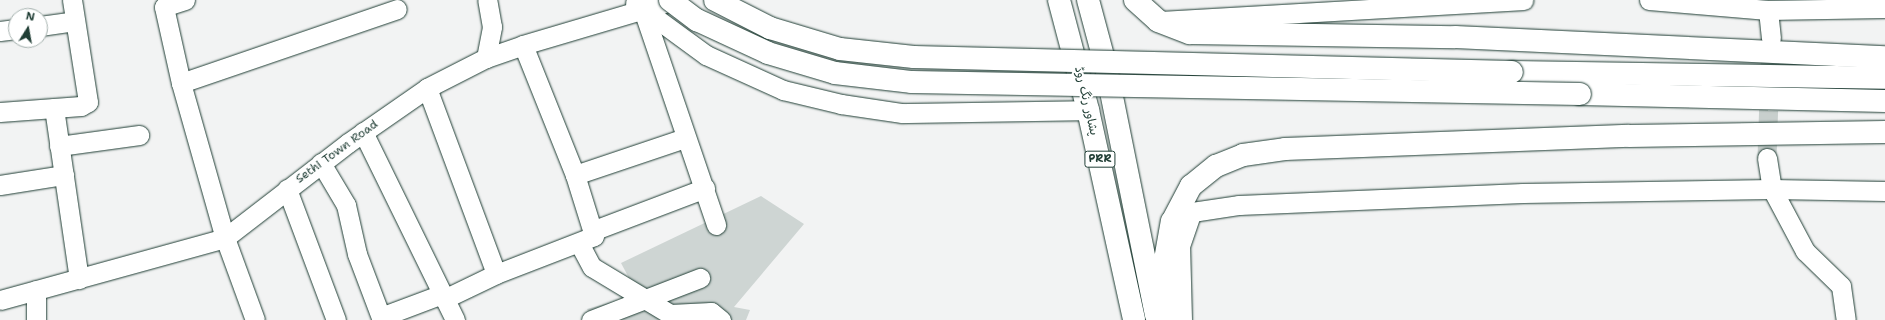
<!DOCTYPE html>
<html>
<head>
<meta charset="utf-8">
<style>
	body { margin:0 }
	#map { position:relative; width:1885px; height:320px; overflow:hidden; background:#f2f3f3; font-family:"Shantell Sans","Playpen Sans Arabic",sans-serif }
	div>[style] { position:absolute }
	.green>* { inset:0; background:#ced5d3 }
	.minor-tunnel>* { height:19px; margin-top:-9.5px; transform-origin:0; background:repeating-linear-gradient(90deg,#c8cfcd 0 19px,transparent 0 29px) }
	.roads { filter:drop-shadow(0 0 1px #1f3d34) drop-shadow(0 0 1px #1f3d34) }
	.minor>* { height:19px; margin:-9.5px; padding:0 9.5px; transform-origin:9.5px; border-radius:9.5px; background:#fff }
	.highway>* { height:22px; margin:-11px; padding:0 11px; transform-origin:11px; border-radius:11px; background:#fff }
	.bridges { filter:drop-shadow(0 0 1px #1f3d34) drop-shadow(0 0 1px #1f3d34) }
	.highway-bridge>* { height:22px; margin:-11px; padding:0 11px; transform-origin:11px; border-radius:11px; background:#fff }
	span { translate:-50% -50%; white-space:nowrap; text-align:center; line-height:1.15; -webkit-text-stroke:4px #fff; paint-order:stroke }
	.shield-label span { padding:1px 3px; background:#fff; border:1px solid; border-radius:3px; -webkit-text-stroke-width:0 }
	.shield-label { font-size:11px; color:#1f3d34; font-weight:700 }
	.street-label { font-size:12px; color:#1f3d34 }
	.north { position:absolute; left:8px; top:8px; width:40px; height:40px; box-sizing:border-box; background:#fff; border:1px solid #a5b1ae; border-radius:50%; rotate:11deg; font-size:11px; font-weight:700; line-height:16px; text-align:center; color:#1f3d34 }
	.north::after { content:''; display:block; margin:auto; width:14px; height:18px; background:#1f3d34; clip-path:polygon(50% 0,100% 100%,50% 72%,0 100%) }
</style>
</head>
<body>
<div id="map">
	<div class="green">
		<i style="clip-path:polygon(761px 196px,804px 224px,734px 307px,750px 310px,746px 320px,593px 320px,587px 309px,638px 295px,621px 263px)"></i>
	</div>
	<div class="minor-tunnel">
		<i style="left:1767px;top:158px;width:120px;rotate:-88.1deg"></i>
	</div>
	<div class="roads">
		<div class="minor">
			<i style="left:185px;top:0;width:22px;rotate:162deg"></i>
			<i style="left:164px;top:7px;width:78px;rotate:77.4deg"></i>
			<i style="left:181px;top:83px;width:161px;rotate:74.2deg"></i>
			<i style="left:225px;top:238px;width:87px;rotate:69.9deg"></i>
			<i style="left:1649px;top:0;width:119px;rotate:4.8deg"></i>
			<i style="left:1768px;top:10px;width:117px;rotate:-1deg"></i>
			<i style="left:635px;top:3px;width:88px;rotate:36.2deg"></i>
			<i style="left:706px;top:55px;width:85px;rotate:24.4deg"></i>
			<i style="left:783px;top:90px;width:60px;rotate:13.6deg"></i>
			<i style="left:841px;top:104px;width:62px;rotate:8.4deg"></i>
			<i style="left:902px;top:113px;width:186px;rotate:-0.9deg"></i>
			<i style="left:643px;top:10px;width:227px;rotate:71.2deg"></i>
			<i style="left:1768px;top:10px;width:28px;rotate:84deg"></i>
			<i style="left:1161px;top:21px;width:363px;rotate:-3.3deg"></i>
			<i style="left:40px;top:26px;width:35px;rotate:-8deg"></i>
			<i style="left:0;top:31px;width:16px;rotate:-7deg"></i>
			<i style="left:486px;top:58px;width:32px;rotate:-79deg"></i>
			<i style="left:492px;top:27px;width:27px;rotate:-100deg"></i>
			<i style="left:181px;top:83px;width:228px;rotate:-18.9deg"></i>
			<i style="left:427px;top:88px;width:198px;rotate:69.6deg"></i>
			<i style="left:54px;top:108px;width:173px;rotate:81.7deg"></i>
			<i style="left:0;top:112px;width:81px;rotate:-4.2deg"></i>
			<i style="left:81px;top:106px;width:8px;rotate:-30deg"></i>
			<i style="left:88px;top:102px;width:103px;rotate:-98.9deg"></i>
			<i style="left:363px;top:132px;width:209px;rotate:63.9deg"></i>
			<i style="left:59px;top:146px;width:81px;rotate:-7.8deg"></i>
			<i style="left:1767px;top:158px;width:31px;rotate:81deg"></i>
			<i style="left:1772px;top:189px;width:70px;rotate:62deg"></i>
			<i style="left:1805px;top:251px;width:50px;rotate:44.2deg"></i>
			<i style="left:1841px;top:286px;width:34px;rotate:82deg"></i>
			<i style="left:321px;top:163px;width:49px;rotate:59.2deg"></i>
			<i style="left:346px;top:205px;width:50px;rotate:77.3deg"></i>
			<i style="left:357px;top:254px;width:71px;rotate:69.3deg"></i>
			<i style="left:575px;top:175px;width:116px;rotate:-18.6deg"></i>
			<i style="left:0;top:185px;width:65px;rotate:-8.9deg"></i>
			<i style="left:287px;top:189px;width:140px;rotate:69.5deg"></i>
			<i style="left:592px;top:231px;width:121px;rotate:-20.8deg"></i>
			<i style="left:579px;top:243px;width:27px;rotate:62deg"></i>
			<i style="left:592px;top:267px;width:91px;rotate:31.1deg"></i>
			<i style="left:670px;top:314px;width:41px;rotate:-2.8deg"></i>
			<i style="left:711px;top:312px;width:13px;rotate:39deg"></i>
			<i style="left:36px;top:290px;width:30px;rotate:90deg"></i>
			<i style="left:444px;top:299px;width:58px;rotate:-25.7deg"></i>
			<i style="left:496px;top:274px;width:105px;rotate:-21.2deg"></i>
			<i style="left:594px;top:236px;width:64px;rotate:-107.3deg"></i>
			<i style="left:575px;top:175px;width:140px;rotate:-111.8deg"></i>
			<i style="left:0;top:300px;width:233px;rotate:-15.4deg"></i>
			<i style="left:225px;top:238px;width:155px;rotate:-37.7deg"></i>
			<i style="left:348px;top:143px;width:96px;rotate:-34.8deg"></i>
			<i style="left:427px;top:88px;width:66px;rotate:-27deg"></i>
			<i style="left:486px;top:58px;width:39px;rotate:-19deg"></i>
			<i style="left:523px;top:45px;width:159px;rotate:-16.5deg"></i>
			<i style="left:381px;top:317px;width:65px;rotate:-20.7deg"></i>
			<i style="left:591px;top:320px;width:117px;rotate:-21.1deg"></i>
			<i style="left:1182px;top:320px;width:74px;rotate:-91.5deg"></i>
			<i style="left:1180px;top:246px;width:36px;rotate:-71deg"></i>
			<i style="left:1192px;top:212px;width:48px;rotate:-8.5deg"></i>
			<i style="left:1239px;top:205px;width:284px;rotate:-2.4deg"></i>
			<i style="left:1523px;top:193px;width:249px;rotate:-0.9deg"></i>
			<i style="left:1772px;top:189px;width:113px;rotate:1deg"></i>
		</div>
		<div class="highway">
			<i style="left:1059px;top:0;width:114px;rotate:75.2deg"></i>
			<i style="left:1088px;top:110px;width:215px;rotate:77.6deg"></i>
			<i style="left:1088px;top:0;width:69px;rotate:75deg"></i>
			<i style="left:1106px;top:67px;width:253px;rotate:78.6deg"></i>
			<i style="left:1135px;top:0;width:31px;rotate:42deg"></i>
			<i style="left:1158px;top:21px;width:34px;rotate:21deg"></i>
			<i style="left:1190px;top:33px;width:265px;rotate:0.9deg"></i>
			<i style="left:1455px;top:37px;width:430px;rotate:2.7deg"></i>
			<i style="left:1512px;top:72px;width:373px;rotate:0.9deg"></i>
			<i style="left:1580px;top:94px;width:305px;rotate:1.3deg"></i>
			<i style="left:1168px;top:320px;width:60px;rotate:-92.9deg"></i>
			<i style="left:1165px;top:260px;width:39px;rotate:-80deg"></i>
			<i style="left:1172px;top:222px;width:41px;rotate:-62.2deg"></i>
			<i style="left:1191px;top:186px;width:32px;rotate:-39deg"></i>
			<i style="left:1216px;top:166px;width:29px;rotate:-22deg"></i>
			<i style="left:1243px;top:155px;width:42px;rotate:-8.1deg"></i>
			<i style="left:1285px;top:149px;width:344px;rotate:-2.2deg"></i>
			<i style="left:1629px;top:136px;width:256px;rotate:-0.9deg"></i>
		</div>
	</div>
	<div class="bridges">
		<div class="highway-bridge">
			<i style="left:670px;top:0;width:34px;rotate:37deg"></i>
			<i style="left:697px;top:20px;width:78px;rotate:24.9deg"></i>
			<i style="left:768px;top:53px;width:70px;rotate:16.6deg"></i>
			<i style="left:835px;top:73px;width:78px;rotate:6.7deg"></i>
			<i style="left:912px;top:82px;width:668px;rotate:1.03deg"></i>
			<i style="left:715px;top:0;width:62px;rotate:27deg"></i>
			<i style="left:770px;top:28px;width:73px;rotate:16.7deg"></i>
			<i style="left:840px;top:49px;width:74px;rotate:6.2deg"></i>
			<i style="left:914px;top:57px;width:598px;rotate:1.44deg"></i>
		</div>
	</div>
	<div class="shield-label">
		<span style="left:1100px;top:159px">PRR</span>
	</div>
	<div class="street-label">
		<span style="left:1086px;top:101px;rotate:77deg">پشاور رنگ روڈ</span>
		<span style="left:337px;top:152px;rotate:-36deg">Sethi Town Road</span>
	</div>
	<div class="north">N</div>
</div>
</body>
</html>
